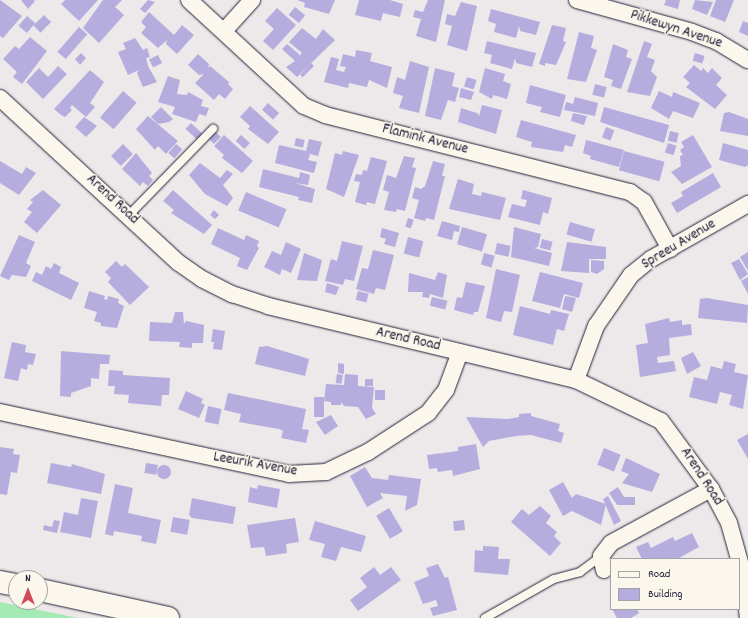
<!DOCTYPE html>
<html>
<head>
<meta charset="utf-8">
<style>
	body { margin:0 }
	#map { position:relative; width:748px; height:618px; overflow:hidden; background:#ede8e9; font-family:Dekko,sans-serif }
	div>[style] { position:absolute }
	.green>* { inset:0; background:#a5e9b4 }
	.building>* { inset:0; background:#b6addf; transform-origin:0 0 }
	.round { border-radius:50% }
	.roads { filter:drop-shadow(0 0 1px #22223b) drop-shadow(0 0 1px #22223b) }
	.lane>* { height:8px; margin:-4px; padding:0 4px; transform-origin:4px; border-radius:4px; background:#fbf7ec }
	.street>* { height:16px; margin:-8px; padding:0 8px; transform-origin:8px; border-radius:8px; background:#fbf7ec }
	.secondary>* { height:22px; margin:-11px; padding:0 11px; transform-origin:11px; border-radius:11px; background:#fbf7ec }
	span { translate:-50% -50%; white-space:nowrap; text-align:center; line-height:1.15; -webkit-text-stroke:3px #fbf7ec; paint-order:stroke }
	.street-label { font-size:15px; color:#22223b }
	.legend { position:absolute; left:610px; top:558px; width:130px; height:52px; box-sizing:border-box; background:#fbf7ec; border:1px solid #a4a2a5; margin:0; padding:5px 7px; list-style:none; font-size:12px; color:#22223b }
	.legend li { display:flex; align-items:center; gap:8px; height:20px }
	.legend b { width:20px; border:1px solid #a4a2a5 }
	.north { position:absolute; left:8px; top:570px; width:40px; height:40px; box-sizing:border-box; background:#fbf7ec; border:1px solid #a4a2a5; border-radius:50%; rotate:0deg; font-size:11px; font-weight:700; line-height:16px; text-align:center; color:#22223b }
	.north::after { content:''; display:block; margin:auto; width:14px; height:18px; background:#d1495b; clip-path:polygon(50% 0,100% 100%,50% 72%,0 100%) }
</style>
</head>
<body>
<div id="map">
	<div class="green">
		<i style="clip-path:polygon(0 602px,78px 618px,0 618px)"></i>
	</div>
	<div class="building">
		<i style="clip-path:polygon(0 0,22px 16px,3px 38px,0 36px)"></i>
		<i style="clip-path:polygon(21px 0,34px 0,35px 1px,28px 9px)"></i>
		<i style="clip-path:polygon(65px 0,98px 0,79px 21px,61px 4px)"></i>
		<i style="clip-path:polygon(103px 0,122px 0,115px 7px,124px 15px,99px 43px,83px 28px)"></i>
		<i style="clip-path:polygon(148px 0,155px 2px,145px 13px,140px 9px)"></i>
		<i style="clip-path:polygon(297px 0,335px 0,329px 14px,304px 7px,305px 3px)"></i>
		<i style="clip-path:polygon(359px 0,390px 0,403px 4px,400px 17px,383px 13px,381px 21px,355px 15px)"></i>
		<i style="clip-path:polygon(428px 0,445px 0,436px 42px,416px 36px,421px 19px,413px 17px,415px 10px,423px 12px)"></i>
		<i style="clip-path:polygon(666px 0,680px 0,678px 9px,664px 5px)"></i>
		<i style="clip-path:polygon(695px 0,713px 2px,707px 15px,692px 9px)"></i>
		<i style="clip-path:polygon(716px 0,734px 0,725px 22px,710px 16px)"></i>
		<i style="clip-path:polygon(461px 2px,477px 6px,467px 51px,447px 45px,452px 26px,445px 24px,447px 14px,455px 16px)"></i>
		<i style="left:295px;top:7px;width:13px;height:10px;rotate:39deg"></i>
		<i style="clip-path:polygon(277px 8px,296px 25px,273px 50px,263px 41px,274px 29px,265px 21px)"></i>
		<i style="clip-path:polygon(491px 9px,540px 22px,536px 35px,520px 31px,519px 26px,516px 38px,494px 32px,496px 24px,488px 21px)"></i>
		<i style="clip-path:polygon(149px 12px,174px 35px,182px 25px,194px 35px,177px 54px,166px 44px,167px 40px,158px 48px,141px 33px,146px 27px,141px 22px)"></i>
		<i style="left:44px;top:15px;width:10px;height:15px;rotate:45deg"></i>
		<i style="left:27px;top:16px;width:11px;height:13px;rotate:41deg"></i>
		<i style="clip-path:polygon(743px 21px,748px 23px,748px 36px,739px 32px)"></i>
		<i style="clip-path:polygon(552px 25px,566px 28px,563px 41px,566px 42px,556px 65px,545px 63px,545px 66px,539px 64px)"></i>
		<i style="left:79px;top:27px;width:11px;height:33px;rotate:41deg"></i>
		<i style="clip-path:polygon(302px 28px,316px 39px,323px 29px,335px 40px,297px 77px,286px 67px,295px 61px,282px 49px,287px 44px,300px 55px,297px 59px,302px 53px,289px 42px)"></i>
		<i style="clip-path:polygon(579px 32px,594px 36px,591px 48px,597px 50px,586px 82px,567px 79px)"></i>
		<i style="clip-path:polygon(30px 37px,47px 51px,22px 84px,13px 77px,17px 72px,3px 59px,15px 46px,19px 49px)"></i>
		<i style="clip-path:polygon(135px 38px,143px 50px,147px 48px,150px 57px,146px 58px,148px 66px,157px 82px,143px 87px,137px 73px,139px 70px,128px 75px,118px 52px,126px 49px,123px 43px)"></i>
		<i style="clip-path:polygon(487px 41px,536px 53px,532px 67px,516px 63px,515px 58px,512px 69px,490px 63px,492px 55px,484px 53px)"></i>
		<i style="clip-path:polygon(644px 41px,652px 44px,647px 57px,655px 60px,651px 71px,657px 77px,650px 96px,627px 92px)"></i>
		<i style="clip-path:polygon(613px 44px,628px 50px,626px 57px,632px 59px,621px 89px,611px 86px,613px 80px,604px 77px)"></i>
		<i style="clip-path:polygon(356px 50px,372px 53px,370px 61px,392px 67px,387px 88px,369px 80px,367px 87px,349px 83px,348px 88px,324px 82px,331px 57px,339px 59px,336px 70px,344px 72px,346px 67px,340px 66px,343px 54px,355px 57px)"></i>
		<i style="clip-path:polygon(81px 53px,86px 58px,80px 65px,75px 59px)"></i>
		<i style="left:695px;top:53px;width:10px;height:8px;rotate:17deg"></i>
		<i style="clip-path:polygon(198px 54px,209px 64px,208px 68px,210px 66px,229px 82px,228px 84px,233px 89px,225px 99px,219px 94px,214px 100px,195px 83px,204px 74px,199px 75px,188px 65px)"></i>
		<i style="left:158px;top:55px;width:9px;height:10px;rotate:63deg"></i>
		<i style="clip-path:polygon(410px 61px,429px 67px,419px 113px,399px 108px,403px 96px,393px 93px,397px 77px,405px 80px)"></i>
		<i style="clip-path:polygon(311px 63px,314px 66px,303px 77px,300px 75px)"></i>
		<i style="clip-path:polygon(694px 65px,701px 71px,703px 68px,708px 73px,712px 68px,722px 78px,716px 85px,727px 95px,715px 109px,686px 87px,690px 83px,683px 77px)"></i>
		<i style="clip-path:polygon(58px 66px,67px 74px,43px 99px,26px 82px,39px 68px,48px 77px)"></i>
		<i style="clip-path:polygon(435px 68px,455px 73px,452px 86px,459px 88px,455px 102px,448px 100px,441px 120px,425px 116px)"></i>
		<i style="clip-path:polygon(485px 68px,505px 74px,503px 81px,511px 84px,507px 99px,493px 95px,492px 99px,479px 92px)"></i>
		<i style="clip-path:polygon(90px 70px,104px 82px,90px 103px,95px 107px,86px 117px,72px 105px,70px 108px,72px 110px,65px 117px,61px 115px,54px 109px)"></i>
		<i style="clip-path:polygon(168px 76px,180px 80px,177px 94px,187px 95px,188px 92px,203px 100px,201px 106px,209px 108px,206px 116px,199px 114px,196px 122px,172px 114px,175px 107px,158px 102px)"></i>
		<i style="left:467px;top:77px;width:10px;height:10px;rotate:17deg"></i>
		<i style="left:595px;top:84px;width:12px;height:11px;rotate:14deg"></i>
		<i style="clip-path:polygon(530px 85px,566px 95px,560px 117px,540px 112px,542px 107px,526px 103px)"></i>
		<i style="clip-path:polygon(461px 88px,474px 92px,471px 100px,459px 97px)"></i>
		<i style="left:123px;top:91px;width:18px;height:35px;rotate:41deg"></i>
		<i style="clip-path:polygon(659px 91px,672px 97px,673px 92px,700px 103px,693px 118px,673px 111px,669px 119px,651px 108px)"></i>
		<i style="clip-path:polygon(575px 97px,598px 103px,595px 116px,564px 110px,566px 102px,573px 104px)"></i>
		<i style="left:268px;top:103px;width:15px;height:9px;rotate:42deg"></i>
		<i style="clip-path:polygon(482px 105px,502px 110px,496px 134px,458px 122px,461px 108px,477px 113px,479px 116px)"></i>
		<i style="clip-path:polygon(250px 106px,279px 132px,268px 144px,248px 129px,250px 126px,240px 117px)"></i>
		<i style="clip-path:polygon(161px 107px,173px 119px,169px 122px,158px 124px,151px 117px)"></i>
		<i style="clip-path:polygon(604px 107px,669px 125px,664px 143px,600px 122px)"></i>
		<i style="clip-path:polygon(729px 112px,748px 119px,748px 136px,720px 131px,724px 113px)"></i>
		<i style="clip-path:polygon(573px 113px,587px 116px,584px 125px,571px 121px)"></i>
		<i style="clip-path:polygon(148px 116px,178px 141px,166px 154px,158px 146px,155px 150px,136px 129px)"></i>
		<i style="clip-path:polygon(84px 117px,97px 126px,86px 137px,75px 127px)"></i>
		<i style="clip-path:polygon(521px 120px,576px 135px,572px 147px,565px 145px,563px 152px,531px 147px,532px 142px,516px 137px)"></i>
		<i style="left:191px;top:123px;width:16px;height:8px;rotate:43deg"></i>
		<i style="left:606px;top:127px;width:9px;height:11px;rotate:21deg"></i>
		<i style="left:670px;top:131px;width:9px;height:10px;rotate:13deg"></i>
		<i style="left:216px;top:132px;width:7px;height:10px;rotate:45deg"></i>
		<i style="clip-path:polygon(224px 135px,253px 161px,242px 173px,222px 158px,224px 155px,214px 146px)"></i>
		<i style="left:241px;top:135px;width:12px;height:8px;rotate:42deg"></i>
		<i style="clip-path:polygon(693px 135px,712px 167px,682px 184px,671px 172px,681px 166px,680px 156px,683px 155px,680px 150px,684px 147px,681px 142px)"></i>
		<i style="left:296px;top:138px;width:9px;height:8px;rotate:13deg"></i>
		<i style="clip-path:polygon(309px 139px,322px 142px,318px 156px,310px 154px,308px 160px,317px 162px,314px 173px,275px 163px,279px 145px,306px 151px)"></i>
		<i style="clip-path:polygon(586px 140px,624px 150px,619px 167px,590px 159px,591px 156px,583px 153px)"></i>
		<i style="left:668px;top:143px;width:9px;height:10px;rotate:18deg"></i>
		<i style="clip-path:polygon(723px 143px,748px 150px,748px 165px,745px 167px,719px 160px)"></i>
		<i style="left:123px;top:144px;width:14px;height:17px;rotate:45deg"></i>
		<i style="left:176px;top:144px;width:8px;height:12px;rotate:40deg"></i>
		<i style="clip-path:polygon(343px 151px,359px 155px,344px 197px,326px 189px,335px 153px,342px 155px)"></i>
		<i style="left:624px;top:151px;width:42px;height:20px;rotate:15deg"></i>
		<i style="clip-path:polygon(136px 153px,152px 173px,149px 176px,153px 180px,148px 186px,143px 182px,140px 186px,122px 169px)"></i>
		<i style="clip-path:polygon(404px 156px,415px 158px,412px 167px,416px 168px,405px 211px,397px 209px,396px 212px,384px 210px,389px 192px,383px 190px,387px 175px,396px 178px)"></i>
		<i style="clip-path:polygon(371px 157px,387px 161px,375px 204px,367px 202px,366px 205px,355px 202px,360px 182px,354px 181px,356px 174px,362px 175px,363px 170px,367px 171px)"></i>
		<i style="clip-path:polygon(0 161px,22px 174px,26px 167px,36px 173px,19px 195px,0 183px)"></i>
		<i style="clip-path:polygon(433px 161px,445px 164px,442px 176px,445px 176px,434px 220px,426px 218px,425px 221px,414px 218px,419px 200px,412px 198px,415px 187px,421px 189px,425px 186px)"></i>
		<i style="clip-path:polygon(200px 163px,220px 178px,227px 170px,233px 174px,223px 185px,233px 198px,227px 206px,205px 194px,189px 175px)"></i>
		<i style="clip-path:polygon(263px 169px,299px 178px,300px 172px,310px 175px,308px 185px,295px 183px,315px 189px,312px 203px,298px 200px,299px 197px,259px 187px)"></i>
		<i style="clip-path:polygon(713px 173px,721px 187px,677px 213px,671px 203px,683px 196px,681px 192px)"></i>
		<i style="clip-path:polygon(458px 179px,474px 184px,472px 194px,481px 196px,482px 192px,506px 198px,500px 220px,449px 209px)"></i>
		<i style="clip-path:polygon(43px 190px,61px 205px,37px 233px,24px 222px,32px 212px,27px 209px,33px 202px,30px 200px)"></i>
		<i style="clip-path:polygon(173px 190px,212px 225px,204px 234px,171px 213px,174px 210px,163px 201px)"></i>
		<i style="clip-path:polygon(523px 190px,552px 198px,548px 214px,543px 212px,540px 225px,508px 217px,512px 204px,525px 207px,527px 200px,521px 199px)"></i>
		<i style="left:246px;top:192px;width:44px;height:20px;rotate:23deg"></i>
		<i style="clip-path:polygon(214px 210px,219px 215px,215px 219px,210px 215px)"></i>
		<i style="left:408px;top:218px;width:6px;height:9px;rotate:18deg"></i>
		<i style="clip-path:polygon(442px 221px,460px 226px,459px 232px,454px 231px,452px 240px,437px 236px)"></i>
		<i style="left:570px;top:222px;width:26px;height:13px;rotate:16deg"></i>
		<i style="left:462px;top:227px;width:26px;height:18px;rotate:16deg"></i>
		<i style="clip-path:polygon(514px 227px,541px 234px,538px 247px,534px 248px,552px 253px,549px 266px,511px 257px)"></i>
		<i style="clip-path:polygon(218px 228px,244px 240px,246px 235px,259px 241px,257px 246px,259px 248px,247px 270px,237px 266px,240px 258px,211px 244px)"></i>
		<i style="clip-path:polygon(382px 228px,399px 233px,395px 247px,384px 244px,386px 239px,380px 237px)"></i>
		<i style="clip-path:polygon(19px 235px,35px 242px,26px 263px,31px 266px,26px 277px,12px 275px,9px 280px,0 276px)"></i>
		<i style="left:408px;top:237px;width:16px;height:17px;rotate:15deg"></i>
		<i style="left:542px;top:239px;width:11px;height:9px;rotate:15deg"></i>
		<i style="clip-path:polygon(342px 241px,363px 246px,354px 281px,345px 279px,343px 285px,325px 281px,331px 259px,337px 261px)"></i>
		<i style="clip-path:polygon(286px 242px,301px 249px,291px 273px,282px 269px,280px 275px,264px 267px,272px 251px,281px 255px)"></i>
		<i style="clip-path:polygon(567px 242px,606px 247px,606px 259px,589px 259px,589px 273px,561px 271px)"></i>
		<i style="left:497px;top:243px;width:14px;height:11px;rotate:12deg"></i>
		<i style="clip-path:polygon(373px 250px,394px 255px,385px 290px,376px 288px,374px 294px,356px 289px,362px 268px,368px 269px)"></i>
		<i style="clip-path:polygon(748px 252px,748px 271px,740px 257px)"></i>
		<i style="clip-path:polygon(304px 253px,322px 260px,317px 281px,297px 280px)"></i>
		<i style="left:484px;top:253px;width:11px;height:12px;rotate:15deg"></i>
		<i style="clip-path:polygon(739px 259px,748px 274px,740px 280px,731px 263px)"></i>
		<i style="clip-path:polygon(591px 260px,604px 261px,604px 269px,597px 274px,591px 272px)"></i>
		<i style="clip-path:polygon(116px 261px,122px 267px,125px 264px,149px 287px,130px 305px,108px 282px,111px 278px,105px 272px)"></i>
		<i style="clip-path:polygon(54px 263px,61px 267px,59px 273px,79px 283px,71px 300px,32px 281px,36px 272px,42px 275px,46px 266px,51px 269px)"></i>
		<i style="clip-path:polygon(496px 269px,520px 275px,512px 312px,504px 311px,501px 322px,486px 318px)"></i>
		<i style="clip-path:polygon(438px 272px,447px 275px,443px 298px,430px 294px,429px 298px,422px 297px,423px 292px,408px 292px,409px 273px,435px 280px)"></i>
		<i style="clip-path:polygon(540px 272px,583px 283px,579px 298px,564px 294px,560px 308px,532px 301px)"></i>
		<i style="clip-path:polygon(748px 277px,748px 294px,741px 281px)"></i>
		<i style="clip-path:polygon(466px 282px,485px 286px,478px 312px,474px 312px,473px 315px,454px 310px,457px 297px,462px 298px)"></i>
		<i style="clip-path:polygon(327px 283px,339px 287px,336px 295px,325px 292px)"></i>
		<i style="clip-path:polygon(89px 291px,105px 296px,104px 299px,107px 300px,108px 296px,119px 299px,118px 303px,124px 306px,117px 328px,101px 326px,101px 323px,94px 321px,97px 312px,84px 308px)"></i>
		<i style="left:358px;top:291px;width:11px;height:9px;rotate:15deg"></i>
		<i style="clip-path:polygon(565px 296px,576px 298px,572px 312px,562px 309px)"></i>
		<i style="left:432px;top:297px;width:16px;height:9px;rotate:14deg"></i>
		<i style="clip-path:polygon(707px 298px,748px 305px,747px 323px,698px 318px,700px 299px)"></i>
		<i style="clip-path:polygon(520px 306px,550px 314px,551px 310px,569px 314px,564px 331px,557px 329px,553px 345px,513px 335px)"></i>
		<i style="clip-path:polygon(175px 312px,183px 312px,184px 324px,186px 321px,204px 325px,203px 343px,192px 343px,192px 348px,179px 347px,180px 342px,149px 341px,150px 322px,172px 323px)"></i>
		<i style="clip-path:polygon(669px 318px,670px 322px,682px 320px,682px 325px,691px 324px,692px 335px,669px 338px,670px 355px,657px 357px,658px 363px,674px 361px,676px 371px,640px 377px,636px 345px,648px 343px,645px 324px)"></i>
		<i style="clip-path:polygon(213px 329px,225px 331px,222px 350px,213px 349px,214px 342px,211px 342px)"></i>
		<i style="clip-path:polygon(12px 342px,26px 345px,25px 352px,36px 354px,33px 365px,28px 364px,27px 370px,21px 368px,18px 381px,4px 378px)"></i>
		<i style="clip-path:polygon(267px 346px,309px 359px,305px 376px,255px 364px,259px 347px)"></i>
		<i style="clip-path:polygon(61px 351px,110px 355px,109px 364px,100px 364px,99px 379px,91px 378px,91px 386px,71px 393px,71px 397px,60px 396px)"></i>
		<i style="clip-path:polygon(693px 352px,701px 366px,687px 374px,681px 358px)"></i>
		<i style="clip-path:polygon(724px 361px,736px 364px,734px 372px,748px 375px,743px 409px,729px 405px,732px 395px,720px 392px,717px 404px,689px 397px,694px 377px,707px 380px,711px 366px,722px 369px)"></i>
		<i style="clip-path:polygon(338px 363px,344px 364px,344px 374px,338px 373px)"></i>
		<i style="clip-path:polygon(109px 370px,123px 371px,123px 375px,170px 378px,169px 395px,162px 395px,161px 406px,128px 403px,129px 395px,114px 394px,115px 386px,108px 386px)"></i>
		<i style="left:337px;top:374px;width:6px;height:9px;rotate:9deg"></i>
		<i style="clip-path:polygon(345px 374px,358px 375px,358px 386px,374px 387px,372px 408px,376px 414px,366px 419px,358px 407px,344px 406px,341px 402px,341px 405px,331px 405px,331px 402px,324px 401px,326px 384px,344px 385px)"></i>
		<i style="left:365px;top:379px;width:8px;height:7px"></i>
		<i style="left:375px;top:390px;width:10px;height:10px"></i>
		<i style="clip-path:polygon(186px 391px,203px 399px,201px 403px,205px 405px,199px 418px,178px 409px)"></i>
		<i style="clip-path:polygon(228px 393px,306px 409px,302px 429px,309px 430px,306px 443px,281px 438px,283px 431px,279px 429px,239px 422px,241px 414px,224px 410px)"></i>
		<i style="left:314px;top:397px;width:10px;height:20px"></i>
		<i style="left:208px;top:406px;width:14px;height:16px;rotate:12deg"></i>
		<i style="clip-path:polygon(531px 413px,531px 416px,560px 424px,558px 431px,564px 433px,561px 443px,531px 435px,516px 436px,489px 441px,483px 447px,466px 417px,508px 419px,519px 417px,519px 414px)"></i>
		<i style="clip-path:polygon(331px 415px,338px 426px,325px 435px,316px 422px)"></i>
		<i style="clip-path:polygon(748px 434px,748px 459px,737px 440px)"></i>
		<i style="clip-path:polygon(476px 444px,480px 469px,453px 476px,452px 470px,438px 472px,437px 468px,429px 469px,427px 455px,458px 451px,458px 447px)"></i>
		<i style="clip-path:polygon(0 447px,14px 449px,13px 454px,20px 455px,17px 473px,11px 472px,7px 495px,0 494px)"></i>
		<i style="left:604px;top:448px;width:18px;height:18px;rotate:22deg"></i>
		<i style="clip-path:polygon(626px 458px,660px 474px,652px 492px,622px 483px,629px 474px,621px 471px)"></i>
		<i style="clip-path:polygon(51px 463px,71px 467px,72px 464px,105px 474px,101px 494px,47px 483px)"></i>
		<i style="left:146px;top:463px;width:12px;height:10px;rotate:9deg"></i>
		<i class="round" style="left:157px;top:465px;width:14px;height:14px"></i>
		<i style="clip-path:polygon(365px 467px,372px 478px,388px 480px,389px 475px,421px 479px,417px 505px,405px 511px,407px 496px,380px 493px,383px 498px,367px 507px,350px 476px)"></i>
		<i style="clip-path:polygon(563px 482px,572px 498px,576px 494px,606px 504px,601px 525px,572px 511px,563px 516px,549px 490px)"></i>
		<i style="clip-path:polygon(115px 484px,133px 488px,128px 513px,161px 520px,156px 544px,141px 541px,142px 536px,114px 531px,113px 536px,105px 534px)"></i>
		<i style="clip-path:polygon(258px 485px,280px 489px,277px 508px,248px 502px,250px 487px,257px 489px)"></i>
		<i style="clip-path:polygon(618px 487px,624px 497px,635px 497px,635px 505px,617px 505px,609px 493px)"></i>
		<i style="clip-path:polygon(608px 496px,621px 521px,614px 525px,603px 499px)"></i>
		<i style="clip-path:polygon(81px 498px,98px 501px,91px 538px,60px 532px,64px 512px,78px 515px)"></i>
		<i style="clip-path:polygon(192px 498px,236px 507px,233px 524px,192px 518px,189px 515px)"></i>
		<i style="clip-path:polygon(540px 506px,551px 516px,546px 523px,557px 532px,554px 536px,561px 543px,550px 556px,511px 522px,522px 509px,529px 515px)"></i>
		<i style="left:389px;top:508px;width:27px;height:15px;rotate:59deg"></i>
		<i style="left:173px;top:517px;width:17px;height:15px;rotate:10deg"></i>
		<i style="clip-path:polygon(295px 518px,299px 542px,286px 544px,287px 553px,266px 556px,264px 547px,251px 548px,247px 525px)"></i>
		<i style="clip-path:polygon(54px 520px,60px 521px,57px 533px,43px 530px,44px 525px,52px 527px)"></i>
		<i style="left:464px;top:520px;width:10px;height:11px;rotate:84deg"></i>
		<i style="clip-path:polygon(315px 521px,366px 536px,361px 552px,341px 547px,336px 561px,321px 557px,325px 544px,309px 540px)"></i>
		<i style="clip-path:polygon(692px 533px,699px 547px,677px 559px,642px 559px,636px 547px,648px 542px,651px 548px,673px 537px,675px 541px)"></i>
		<i style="clip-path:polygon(483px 546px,499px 547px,498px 559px,510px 559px,508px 575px,474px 572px,475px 550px,483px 551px)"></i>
		<i style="clip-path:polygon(438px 564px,445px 578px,448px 577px,457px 610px,433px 616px,430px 608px,438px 606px,436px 600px,423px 604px,414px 582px,429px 576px,426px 568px)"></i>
		<i style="clip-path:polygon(374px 567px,380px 575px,391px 567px,401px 580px,358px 611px,350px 600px,367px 587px,360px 578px)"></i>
		<i style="clip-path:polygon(612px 609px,637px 609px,639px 613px,631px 618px,617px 618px)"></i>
	</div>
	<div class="roads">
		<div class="lane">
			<i style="left:128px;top:216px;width:122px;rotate:-45.7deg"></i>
			<i style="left:485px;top:618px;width:79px;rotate:-29.5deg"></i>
			<i style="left:554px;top:579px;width:27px;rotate:-15deg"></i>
			<i style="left:580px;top:572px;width:26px;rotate:-37deg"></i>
		</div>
		<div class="street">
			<i style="left:189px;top:0;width:156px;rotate:42.7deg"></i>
			<i style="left:304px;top:106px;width:23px;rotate:23deg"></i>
			<i style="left:325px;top:115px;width:315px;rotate:14.2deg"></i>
			<i style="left:630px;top:192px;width:17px;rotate:36deg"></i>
			<i style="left:644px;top:202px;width:54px;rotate:61deg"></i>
			<i style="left:577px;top:0;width:119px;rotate:15.5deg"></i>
			<i style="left:692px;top:32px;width:26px;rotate:21deg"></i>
			<i style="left:716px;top:41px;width:37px;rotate:31deg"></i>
			<i style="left:224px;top:31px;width:42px;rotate:-47.9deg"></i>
			<i style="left:0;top:98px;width:243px;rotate:42.7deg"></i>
			<i style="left:179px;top:263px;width:28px;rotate:35deg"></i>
			<i style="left:202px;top:279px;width:34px;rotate:27deg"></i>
			<i style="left:232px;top:294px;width:38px;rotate:18deg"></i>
			<i style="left:268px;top:306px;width:317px;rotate:13.5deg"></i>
			<i style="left:576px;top:380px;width:94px;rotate:25.8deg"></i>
			<i style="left:661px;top:421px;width:84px;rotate:53.7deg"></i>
			<i style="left:711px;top:489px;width:38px;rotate:62deg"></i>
			<i style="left:729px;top:523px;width:52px;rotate:74.4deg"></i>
			<i style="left:743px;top:573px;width:45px;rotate:83.7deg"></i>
			<i style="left:576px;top:380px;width:58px;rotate:-69.7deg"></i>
			<i style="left:596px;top:326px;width:62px;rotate:-55.5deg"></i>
			<i style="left:631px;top:275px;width:26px;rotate:-39deg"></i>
			<i style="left:651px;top:259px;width:112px;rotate:-29.6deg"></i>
			<i style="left:0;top:412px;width:296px;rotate:12.1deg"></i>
			<i style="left:289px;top:474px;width:37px;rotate:-3deg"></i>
			<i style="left:326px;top:472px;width:47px;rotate:-25.5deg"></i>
			<i style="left:368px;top:452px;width:72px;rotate:-33deg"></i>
			<i style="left:428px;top:413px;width:29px;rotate:-52deg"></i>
			<i style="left:446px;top:390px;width:40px;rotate:-69.8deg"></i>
			<i style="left:604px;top:570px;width:14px;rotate:-102deg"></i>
			<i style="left:601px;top:556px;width:16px;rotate:-52deg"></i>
			<i style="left:611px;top:543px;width:114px;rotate:-28.4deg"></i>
		</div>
		<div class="secondary">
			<i style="left:0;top:582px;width:16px;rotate:11deg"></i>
			<i style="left:40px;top:590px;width:131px;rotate:12.3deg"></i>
		</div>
	</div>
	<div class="street-label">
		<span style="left:676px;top:30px;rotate:18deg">Pikkewyn Avenue</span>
		<span style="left:425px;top:140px;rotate:14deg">Flamink Avenue</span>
		<span style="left:112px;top:200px;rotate:43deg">Arend Road</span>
		<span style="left:679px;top:245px;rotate:-31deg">Spreeu Avenue</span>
		<span style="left:408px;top:340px;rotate:13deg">Arend Road</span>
		<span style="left:255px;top:465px;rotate:10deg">Leeurik Avenue</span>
		<span style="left:701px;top:477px;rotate:57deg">Arend Road</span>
	</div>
	<ul class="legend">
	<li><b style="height:5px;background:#fbf7ec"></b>Road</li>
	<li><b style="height:11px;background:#b6addf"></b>Building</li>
	</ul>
	<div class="north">N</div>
</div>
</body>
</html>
